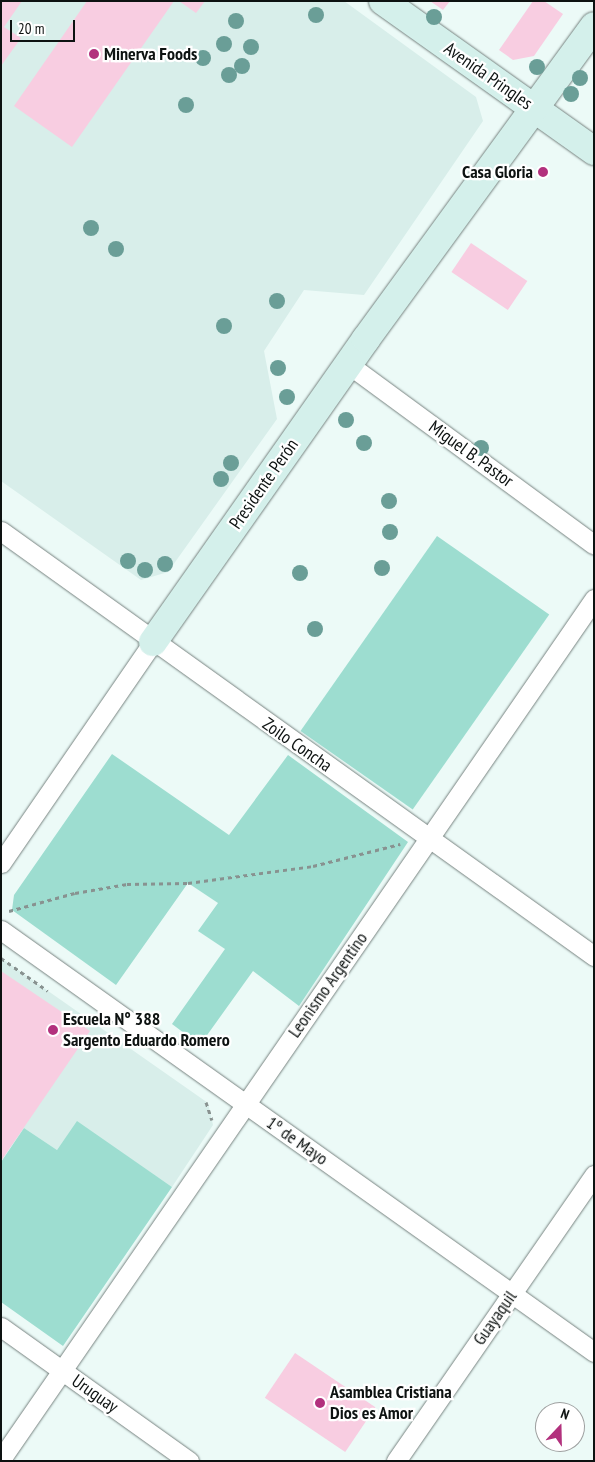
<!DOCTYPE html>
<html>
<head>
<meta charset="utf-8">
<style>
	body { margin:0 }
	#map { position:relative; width:595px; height:1462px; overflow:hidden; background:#ecfaf7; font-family:"PT Sans Narrow",sans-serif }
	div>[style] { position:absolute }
	.built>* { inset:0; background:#d8eeea }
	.green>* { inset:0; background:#9dddd0; transform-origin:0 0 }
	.building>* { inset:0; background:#f8cde1; transform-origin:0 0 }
	.path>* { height:3px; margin-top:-1.5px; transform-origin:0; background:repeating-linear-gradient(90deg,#889290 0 4px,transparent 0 8px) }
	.roads { filter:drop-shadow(0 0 1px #778380) drop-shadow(0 0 1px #778380) }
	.street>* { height:19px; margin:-9.5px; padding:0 9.5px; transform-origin:9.5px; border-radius:9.5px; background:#fff }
	.secondary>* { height:28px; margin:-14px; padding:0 14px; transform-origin:14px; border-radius:14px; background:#d4f0eb }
	.trees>* { width:16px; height:16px; margin:-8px; border-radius:50%; background:#6a9e97 }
	.dots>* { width:14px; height:14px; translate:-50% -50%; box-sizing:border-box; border:2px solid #fff; border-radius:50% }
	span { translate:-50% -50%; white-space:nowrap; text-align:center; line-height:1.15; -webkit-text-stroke:4.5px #fff; paint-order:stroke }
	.poi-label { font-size:18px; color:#0d1211; font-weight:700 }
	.left { translate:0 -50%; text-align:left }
	.right { translate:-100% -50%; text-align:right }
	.street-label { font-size:18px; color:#0d1211 }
	.frame { position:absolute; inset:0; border:2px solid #0d1211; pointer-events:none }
	.north { position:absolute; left:535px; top:1402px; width:50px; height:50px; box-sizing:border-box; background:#fff; border:1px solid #9ea0a0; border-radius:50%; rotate:21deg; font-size:14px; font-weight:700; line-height:20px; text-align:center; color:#0d1211 }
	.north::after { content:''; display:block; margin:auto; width:18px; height:22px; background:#b2317d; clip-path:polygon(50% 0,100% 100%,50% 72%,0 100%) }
	.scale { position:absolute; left:10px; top:20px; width:65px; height:22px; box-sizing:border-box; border:2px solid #0d1211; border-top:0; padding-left:6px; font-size:15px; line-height:18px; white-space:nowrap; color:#0d1211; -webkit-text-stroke:4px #fff; paint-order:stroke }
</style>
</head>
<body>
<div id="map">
	<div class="built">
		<i style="clip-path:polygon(1px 1px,344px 1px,476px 97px,483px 121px,364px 295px,304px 290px,264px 351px,277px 419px,168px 572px,141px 580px,1px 481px)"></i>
		<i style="clip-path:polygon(1px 958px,208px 1103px,213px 1125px,172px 1187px,77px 1122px,57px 1150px,24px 1128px,1px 1161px)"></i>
	</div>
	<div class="green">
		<i style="left:437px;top:536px;width:137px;height:238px;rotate:35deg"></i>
		<i style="clip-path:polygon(112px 754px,229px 835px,288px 755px,408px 842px,299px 1006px,253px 971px,200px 1045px,172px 1024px,225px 949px,198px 931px,218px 903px,188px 883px,116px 985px,12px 910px,14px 895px)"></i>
		<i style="clip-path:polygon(77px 1121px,172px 1187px,63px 1346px,1px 1302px,1px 1162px,24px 1128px,57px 1150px)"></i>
	</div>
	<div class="building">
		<i style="clip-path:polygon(1px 1px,22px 1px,4px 27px,21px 38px,1px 66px)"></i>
		<i style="clip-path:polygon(87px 1px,174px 1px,72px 147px,14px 106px)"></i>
		<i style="clip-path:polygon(179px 1px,205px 1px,196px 13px)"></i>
		<i style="clip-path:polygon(430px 1px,450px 1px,443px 10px)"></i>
		<i style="clip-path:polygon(533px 1px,544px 1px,563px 14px,534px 56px,513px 60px,499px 50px)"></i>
		<i style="left:471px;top:243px;width:68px;height:35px;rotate:34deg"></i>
		<i style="clip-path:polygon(1px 971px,90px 1031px,1px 1161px)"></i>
		<i style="left:295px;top:1353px;width:97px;height:54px;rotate:34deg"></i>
	</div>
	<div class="path">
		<i style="left:9px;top:911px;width:68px;rotate:-15.3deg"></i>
		<i style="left:75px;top:893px;width:53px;rotate:-9.8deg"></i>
		<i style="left:127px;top:884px;width:61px;rotate:-0.9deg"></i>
		<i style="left:188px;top:883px;width:126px;rotate:-7.7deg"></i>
		<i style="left:313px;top:866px;width:90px;rotate:-14.2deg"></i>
		<i style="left:1px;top:958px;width:57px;rotate:35.1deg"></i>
		<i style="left:206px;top:1102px;width:19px;rotate:72deg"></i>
	</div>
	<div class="roads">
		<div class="street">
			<i style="left:348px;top:364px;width:305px;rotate:36.3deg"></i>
			<i style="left:1px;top:531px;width:730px;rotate:35.63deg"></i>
			<i style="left:1px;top:863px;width:268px;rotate:-55.5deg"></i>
			<i style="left:1px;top:930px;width:728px;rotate:35.44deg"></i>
			<i style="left:1px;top:1327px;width:231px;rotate:35.5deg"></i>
			<i style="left:1px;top:1459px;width:1045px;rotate:-55.41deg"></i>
			<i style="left:396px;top:1461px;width:348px;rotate:-55.3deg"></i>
		</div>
		<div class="secondary">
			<i style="left:383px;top:1px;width:259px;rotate:35.4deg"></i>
			<i style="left:153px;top:642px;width:370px;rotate:-54.9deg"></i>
			<i style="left:366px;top:339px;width:387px;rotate:-53.9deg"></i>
		</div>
	</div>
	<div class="trees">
		<i style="left:316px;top:15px"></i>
		<i style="left:434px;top:17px"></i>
		<i style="left:236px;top:21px"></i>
		<i style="left:224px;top:44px"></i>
		<i style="left:251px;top:47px"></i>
		<i style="left:203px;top:58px"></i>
		<i style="left:242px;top:66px"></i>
		<i style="left:537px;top:67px"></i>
		<i style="left:229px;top:75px"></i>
		<i style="left:580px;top:78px"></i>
		<i style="left:571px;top:94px"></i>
		<i style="left:186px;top:105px"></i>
		<i style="left:91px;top:228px"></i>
		<i style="left:116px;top:249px"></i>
		<i style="left:277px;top:301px"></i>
		<i style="left:224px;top:326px"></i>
		<i style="left:278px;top:368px"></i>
		<i style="left:287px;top:397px"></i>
		<i style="left:346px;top:420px"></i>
		<i style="left:364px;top:443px"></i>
		<i style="left:481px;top:448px"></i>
		<i style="left:231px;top:463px"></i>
		<i style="left:221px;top:479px"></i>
		<i style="left:389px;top:501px"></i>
		<i style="left:390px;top:532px"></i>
		<i style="left:128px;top:561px"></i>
		<i style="left:165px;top:564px"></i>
		<i style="left:382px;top:568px"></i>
		<i style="left:145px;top:570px"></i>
		<i style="left:300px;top:573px"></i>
		<i style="left:315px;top:629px"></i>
	</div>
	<div class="dots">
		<i style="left:94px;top:54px;background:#b2317d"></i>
		<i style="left:543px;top:172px;background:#b2317d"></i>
		<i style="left:53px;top:1030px;background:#b2317d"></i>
		<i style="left:320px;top:1403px;background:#b2317d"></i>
	</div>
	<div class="poi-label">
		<span class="left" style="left:104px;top:54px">Minerva Foods</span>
		<span class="right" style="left:533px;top:172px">Casa Gloria</span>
		<span class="left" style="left:63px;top:1030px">Escuela N° 388<br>Sargento Eduardo Romero</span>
		<span class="left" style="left:330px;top:1403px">Asamblea Cristiana<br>Dios es Amor</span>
	</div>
	<div class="street-label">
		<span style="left:488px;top:76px;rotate:35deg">Avenida Pringles</span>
		<span style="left:471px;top:454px;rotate:36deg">Miguel B. Pastor</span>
		<span style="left:264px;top:484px;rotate:-55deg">Presidente Perón</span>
		<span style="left:297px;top:745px;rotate:35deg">Zoilo Concha</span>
		<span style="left:328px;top:985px;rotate:-55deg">Leonismo Argentino</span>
		<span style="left:297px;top:1141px;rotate:35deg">1º de Mayo</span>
		<span style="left:495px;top:1318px;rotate:-55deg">Guayaquil</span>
		<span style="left:95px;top:1394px;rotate:35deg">Uruguay</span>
	</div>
	<div class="frame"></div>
	<div class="north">N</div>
	<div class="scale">20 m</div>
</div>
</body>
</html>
